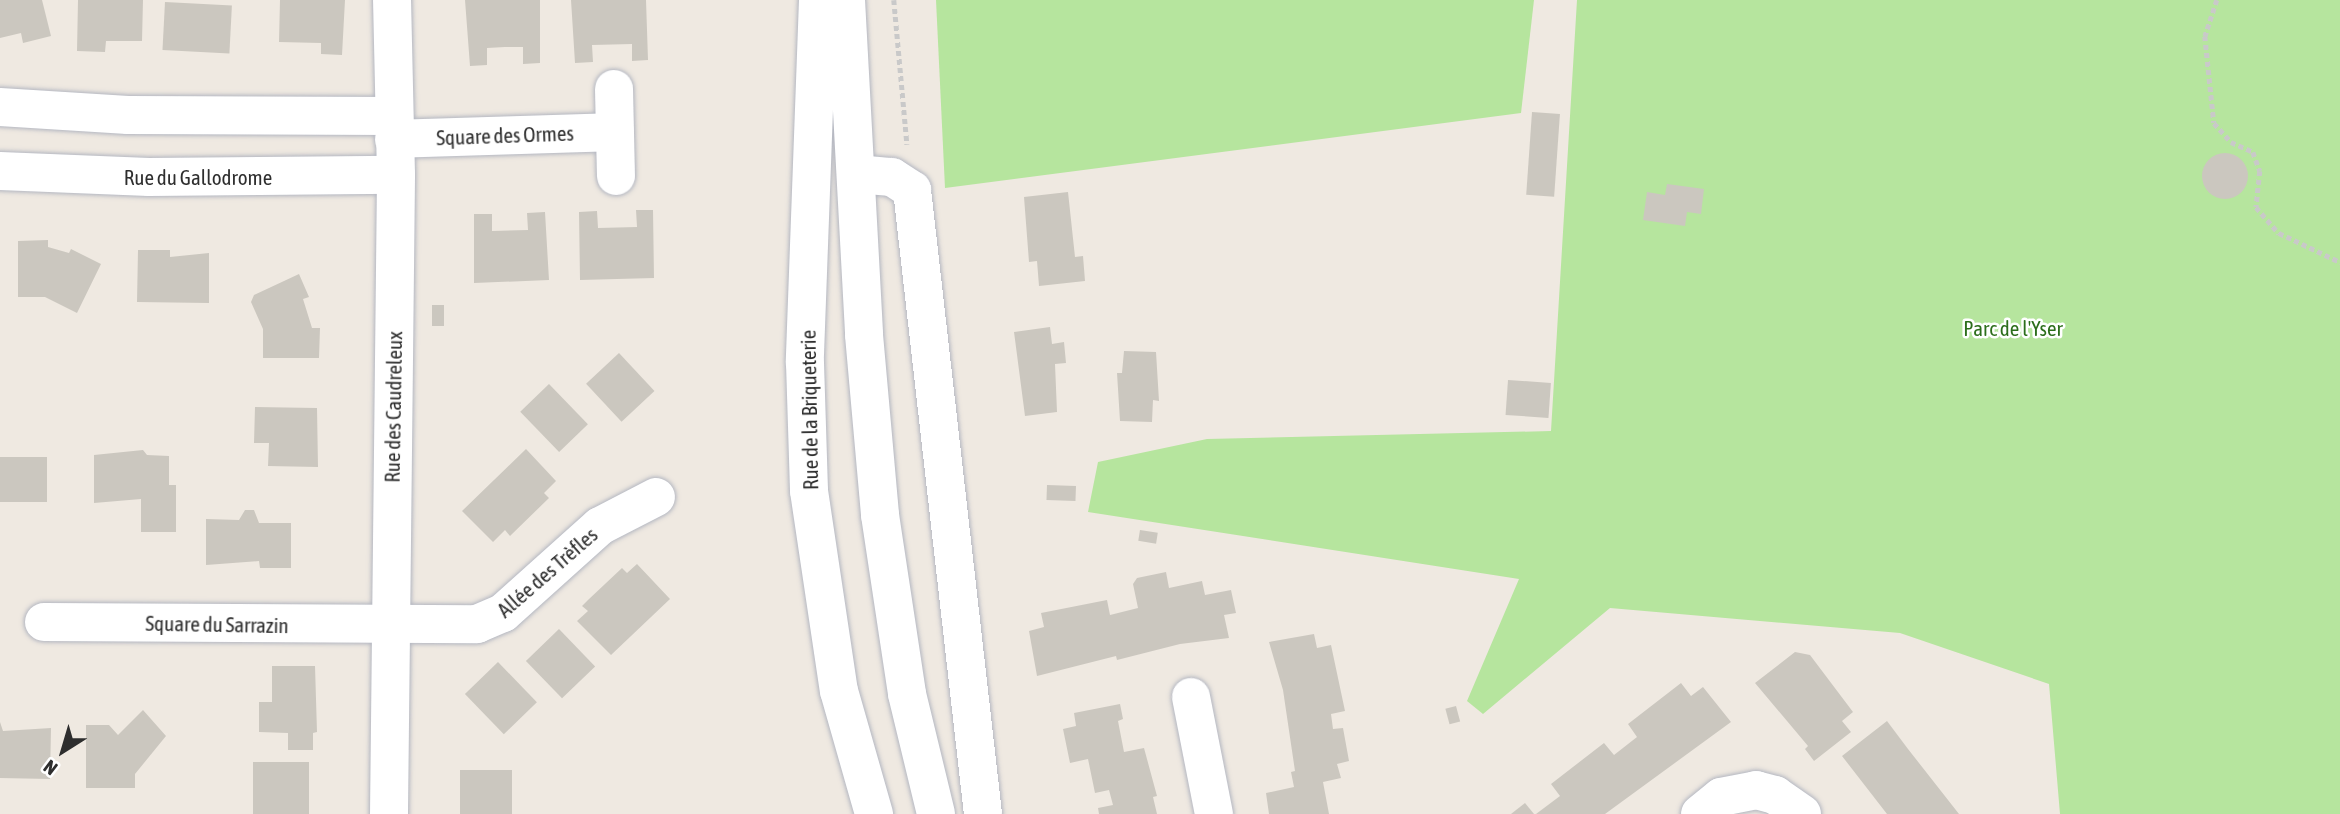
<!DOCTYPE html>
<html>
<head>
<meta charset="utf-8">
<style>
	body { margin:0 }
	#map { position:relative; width:2340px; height:814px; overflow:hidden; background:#efe9e1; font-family:"Asap Condensed",sans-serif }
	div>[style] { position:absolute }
	.green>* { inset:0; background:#b6e59e }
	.building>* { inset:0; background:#cbc7bf; transform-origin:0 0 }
	.round { border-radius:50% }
	.path>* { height:4.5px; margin-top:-2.25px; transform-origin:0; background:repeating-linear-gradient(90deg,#c9c9c9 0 5px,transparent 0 8.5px) }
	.roads { filter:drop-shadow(0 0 2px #b4b7c1) drop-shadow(0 0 2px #b4b7c1) }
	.minor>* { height:38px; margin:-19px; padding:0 19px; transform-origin:19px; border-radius:19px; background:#fff }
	span { translate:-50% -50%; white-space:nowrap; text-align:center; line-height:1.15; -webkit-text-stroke:5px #fff; paint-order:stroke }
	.street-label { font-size:21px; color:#2e2e2e }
	.park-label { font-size:21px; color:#2c6e1b }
	.north { position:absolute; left:28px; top:716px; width:70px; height:70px; -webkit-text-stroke:5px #fff; paint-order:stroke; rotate:217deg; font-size:19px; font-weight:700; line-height:28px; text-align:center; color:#2e2e2e }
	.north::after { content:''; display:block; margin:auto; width:24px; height:32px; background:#2e2e2e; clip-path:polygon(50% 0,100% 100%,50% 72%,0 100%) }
</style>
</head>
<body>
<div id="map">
	<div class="green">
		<i style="clip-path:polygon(936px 0,1534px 0,1521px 113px,945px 188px)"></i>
		<i style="clip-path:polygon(1577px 0,2340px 0,2340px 814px,2060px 814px,2049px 684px,1900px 633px,1610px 608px,1483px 714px,1467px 701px,1519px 579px,1088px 512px,1098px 462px,1207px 439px,1551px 431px)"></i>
	</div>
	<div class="building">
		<i style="clip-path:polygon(0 0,42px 0,51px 36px,23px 43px,21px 33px,0 38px)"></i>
		<i style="clip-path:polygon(78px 0,143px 0,142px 41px,106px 41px,105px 52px,77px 51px)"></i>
		<i style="clip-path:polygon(280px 0,345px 0,342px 55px,321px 54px,321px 43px,279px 42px)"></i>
		<i style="clip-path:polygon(465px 0,540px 0,540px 63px,523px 64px,523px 47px,505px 47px,487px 48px,487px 65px,470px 66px)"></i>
		<i style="clip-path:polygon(571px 0,646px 0,648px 60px,632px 61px,632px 44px,592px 45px,593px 62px,575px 63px)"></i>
		<i style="left:165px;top:2px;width:67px;height:48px;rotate:3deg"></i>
		<i style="left:1532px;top:112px;width:28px;height:83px;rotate:4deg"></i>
		<i class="round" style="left:2202px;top:153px;width:46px;height:46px"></i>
		<i style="clip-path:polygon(1667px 184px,1704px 189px,1701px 214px,1687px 212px,1685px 226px,1643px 220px,1647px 192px,1665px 195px)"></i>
		<i style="clip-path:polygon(1068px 192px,1075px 257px,1083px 256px,1085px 281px,1039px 286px,1037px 261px,1029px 262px,1024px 197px)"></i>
		<i style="clip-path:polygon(636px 210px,653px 210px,654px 278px,580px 280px,579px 212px,597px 211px,598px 228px,637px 227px)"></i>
		<i style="clip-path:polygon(545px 212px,549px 280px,474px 283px,474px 214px,492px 214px,492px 231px,528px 230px,527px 213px)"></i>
		<i style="clip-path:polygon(48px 240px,48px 247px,69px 253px,71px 249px,101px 264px,77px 313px,45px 297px,18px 297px,18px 241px)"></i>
		<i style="clip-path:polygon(138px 250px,170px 250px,170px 257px,209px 253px,209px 303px,137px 302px)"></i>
		<i style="clip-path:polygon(299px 274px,309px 297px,303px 299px,312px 328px,320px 328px,319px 358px,263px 358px,263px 329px,251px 302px,254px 295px)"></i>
		<i style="left:444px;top:305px;width:21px;height:12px;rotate:90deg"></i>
		<i style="clip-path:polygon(1050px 327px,1052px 344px,1064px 342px,1066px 363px,1055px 364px,1057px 412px,1025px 416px,1014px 332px)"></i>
		<i style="clip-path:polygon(1124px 351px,1156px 352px,1159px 401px,1153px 400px,1152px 422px,1120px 421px,1117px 373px,1122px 373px)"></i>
		<i style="left:619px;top:353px;width:52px;height:45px;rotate:47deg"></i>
		<i style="left:1508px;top:380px;width:43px;height:35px;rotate:4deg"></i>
		<i style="left:549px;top:384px;width:56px;height:40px;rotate:46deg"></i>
		<i style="clip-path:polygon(255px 407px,317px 408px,318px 467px,268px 466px,269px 443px,254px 443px)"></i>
		<i style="clip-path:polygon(526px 449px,556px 481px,544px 493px,549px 498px,510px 536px,505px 530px,493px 542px,462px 511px)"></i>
		<i style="clip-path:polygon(143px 450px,147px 455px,169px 456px,169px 485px,176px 485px,176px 532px,141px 532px,141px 499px,94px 503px,94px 455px)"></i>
		<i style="left:0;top:457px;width:47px;height:45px"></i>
		<i style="left:1047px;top:485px;width:29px;height:15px;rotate:2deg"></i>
		<i style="clip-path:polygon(245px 510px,254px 510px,259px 523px,291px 523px,291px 568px,260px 568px,259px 561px,206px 565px,206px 519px,239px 520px)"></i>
		<i style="left:1140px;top:530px;width:18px;height:11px;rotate:9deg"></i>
		<i style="clip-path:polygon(637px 564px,670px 599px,611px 655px,577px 621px,588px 611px,582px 606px,588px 600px,622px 568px,627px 573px)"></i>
		<i style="clip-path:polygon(1166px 572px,1169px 588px,1202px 581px,1205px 595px,1231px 590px,1236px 613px,1224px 615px,1229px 638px,1180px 644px,1117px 660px,1116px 656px,1037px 676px,1029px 631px,1044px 627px,1041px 613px,1107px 600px,1110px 615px,1138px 608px,1133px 584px,1137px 578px)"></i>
		<i style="left:559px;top:629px;width:52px;height:46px;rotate:46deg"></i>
		<i style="clip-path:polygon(1314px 634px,1317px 648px,1331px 645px,1345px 711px,1331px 714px,1333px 729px,1343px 728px,1349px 761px,1337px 764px,1341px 778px,1323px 782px,1329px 814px,1269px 814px,1266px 793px,1294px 787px,1291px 772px,1295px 771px,1283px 690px,1269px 642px)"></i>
		<i style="clip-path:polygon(1795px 652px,1810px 655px,1853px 712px,1842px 721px,1851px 732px,1814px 761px,1805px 749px,1808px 746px,1755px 683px)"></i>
		<i style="left:498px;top:662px;width:56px;height:46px;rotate:46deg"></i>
		<i style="clip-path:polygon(272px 666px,315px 666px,317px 732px,313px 733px,313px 750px,288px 750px,288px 733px,259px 732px,259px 702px,272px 702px)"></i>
		<i style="clip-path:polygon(1681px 683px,1691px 696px,1703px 687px,1731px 722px,1605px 814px,1536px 814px,1560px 796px,1551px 784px,1604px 743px,1614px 755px,1637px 737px,1628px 724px)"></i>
		<i style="clip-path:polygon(1120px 704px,1123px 719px,1118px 721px,1124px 752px,1144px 748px,1157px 796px,1153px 797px,1157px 814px,1099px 814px,1098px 808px,1113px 805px,1109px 790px,1095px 793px,1088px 759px,1070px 763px,1063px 729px,1076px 726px,1074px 713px)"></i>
		<i style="left:1456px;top:706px;width:16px;height:11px;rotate:75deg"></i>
		<i style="clip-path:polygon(143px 710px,166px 736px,135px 774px,135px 788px,86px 788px,86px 725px,109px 725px,118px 735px)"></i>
		<i style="clip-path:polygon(1887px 721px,1908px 749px,1959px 814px,1887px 814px,1842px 756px)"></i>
		<i style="clip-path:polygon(0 722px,3px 731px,51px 728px,50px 779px,0 778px)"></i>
		<i style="left:253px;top:762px;width:56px;height:52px"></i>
		<i style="left:460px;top:770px;width:52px;height:44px"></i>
		<i style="clip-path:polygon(1525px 803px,1534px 814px,1511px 814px)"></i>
	</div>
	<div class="path">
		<i style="left:894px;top:0;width:145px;rotate:84.8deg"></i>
		<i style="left:2217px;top:0;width:38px;rotate:108deg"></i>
		<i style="left:2205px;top:36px;width:87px;rotate:84.1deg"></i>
		<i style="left:2214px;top:123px;width:25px;rotate:48deg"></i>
		<i style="left:2231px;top:142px;width:24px;rotate:24deg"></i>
		<i style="left:2253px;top:152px;width:20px;rotate:70deg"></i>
		<i style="left:2260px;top:171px;width:36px;rotate:96deg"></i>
		<i style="left:2256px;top:207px;width:35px;rotate:49deg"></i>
		<i style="left:2279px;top:233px;width:68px;rotate:25.4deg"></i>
	</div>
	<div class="roads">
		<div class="minor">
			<i style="left:818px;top:0;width:363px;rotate:92.1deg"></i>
			<i style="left:805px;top:363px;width:128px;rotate:88.2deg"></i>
			<i style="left:809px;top:491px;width:202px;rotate:81.5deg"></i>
			<i style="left:839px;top:691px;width:128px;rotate:74.1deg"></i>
			<i style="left:846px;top:0;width:335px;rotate:86.9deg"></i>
			<i style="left:864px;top:335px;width:181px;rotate:84.9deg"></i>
			<i style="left:880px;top:515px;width:181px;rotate:81.4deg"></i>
			<i style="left:907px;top:694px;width:123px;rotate:76.4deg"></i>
			<i style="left:614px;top:89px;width:87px;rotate:88.7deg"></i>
			<i style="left:0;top:107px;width:128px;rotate:3.6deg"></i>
			<i style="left:128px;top:115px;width:265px;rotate:0.2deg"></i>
			<i style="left:394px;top:139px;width:221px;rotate:-1.8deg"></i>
			<i style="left:0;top:171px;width:149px;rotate:2.3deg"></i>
			<i style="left:149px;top:177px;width:247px;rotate:-0.5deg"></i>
			<i style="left:856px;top:174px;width:36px;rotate:5deg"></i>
			<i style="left:892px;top:177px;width:24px;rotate:33deg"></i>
			<i style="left:912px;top:190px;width:628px;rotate:83.51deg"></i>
			<i style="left:44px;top:622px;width:433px;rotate:0.3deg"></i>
			<i style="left:477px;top:624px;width:28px;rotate:-23deg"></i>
			<i style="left:503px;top:613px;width:130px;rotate:-41.9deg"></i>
			<i style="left:600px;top:526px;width:63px;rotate:-27.4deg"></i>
			<i style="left:1191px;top:697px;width:119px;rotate:78.9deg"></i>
			<i style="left:389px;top:814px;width:639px;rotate:-89.37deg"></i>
			<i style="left:396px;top:175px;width:175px;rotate:-91.3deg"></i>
			<i style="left:1700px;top:814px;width:27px;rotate:-39deg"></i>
			<i style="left:1721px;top:797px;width:36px;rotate:-11deg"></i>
			<i style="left:1756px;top:790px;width:20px;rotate:15deg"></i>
			<i style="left:1775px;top:795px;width:33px;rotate:35deg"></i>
		</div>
	</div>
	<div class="street-label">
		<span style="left:505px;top:135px;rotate:-2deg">Square des Ormes</span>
		<span style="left:198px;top:177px">Rue du Gallodrome</span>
		<span style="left:393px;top:407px;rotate:-89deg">Rue des Caudreleux</span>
		<span style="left:809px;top:410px;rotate:-91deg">Rue de la Briqueterie</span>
		<span style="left:547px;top:572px;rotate:-41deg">Allée des Trèfles</span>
		<span style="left:217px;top:624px;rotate:1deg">Square du Sarrazin</span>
	</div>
	<div class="park-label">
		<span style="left:2013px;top:328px">Parc de l'Yser</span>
	</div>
	<div class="north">N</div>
</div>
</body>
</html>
